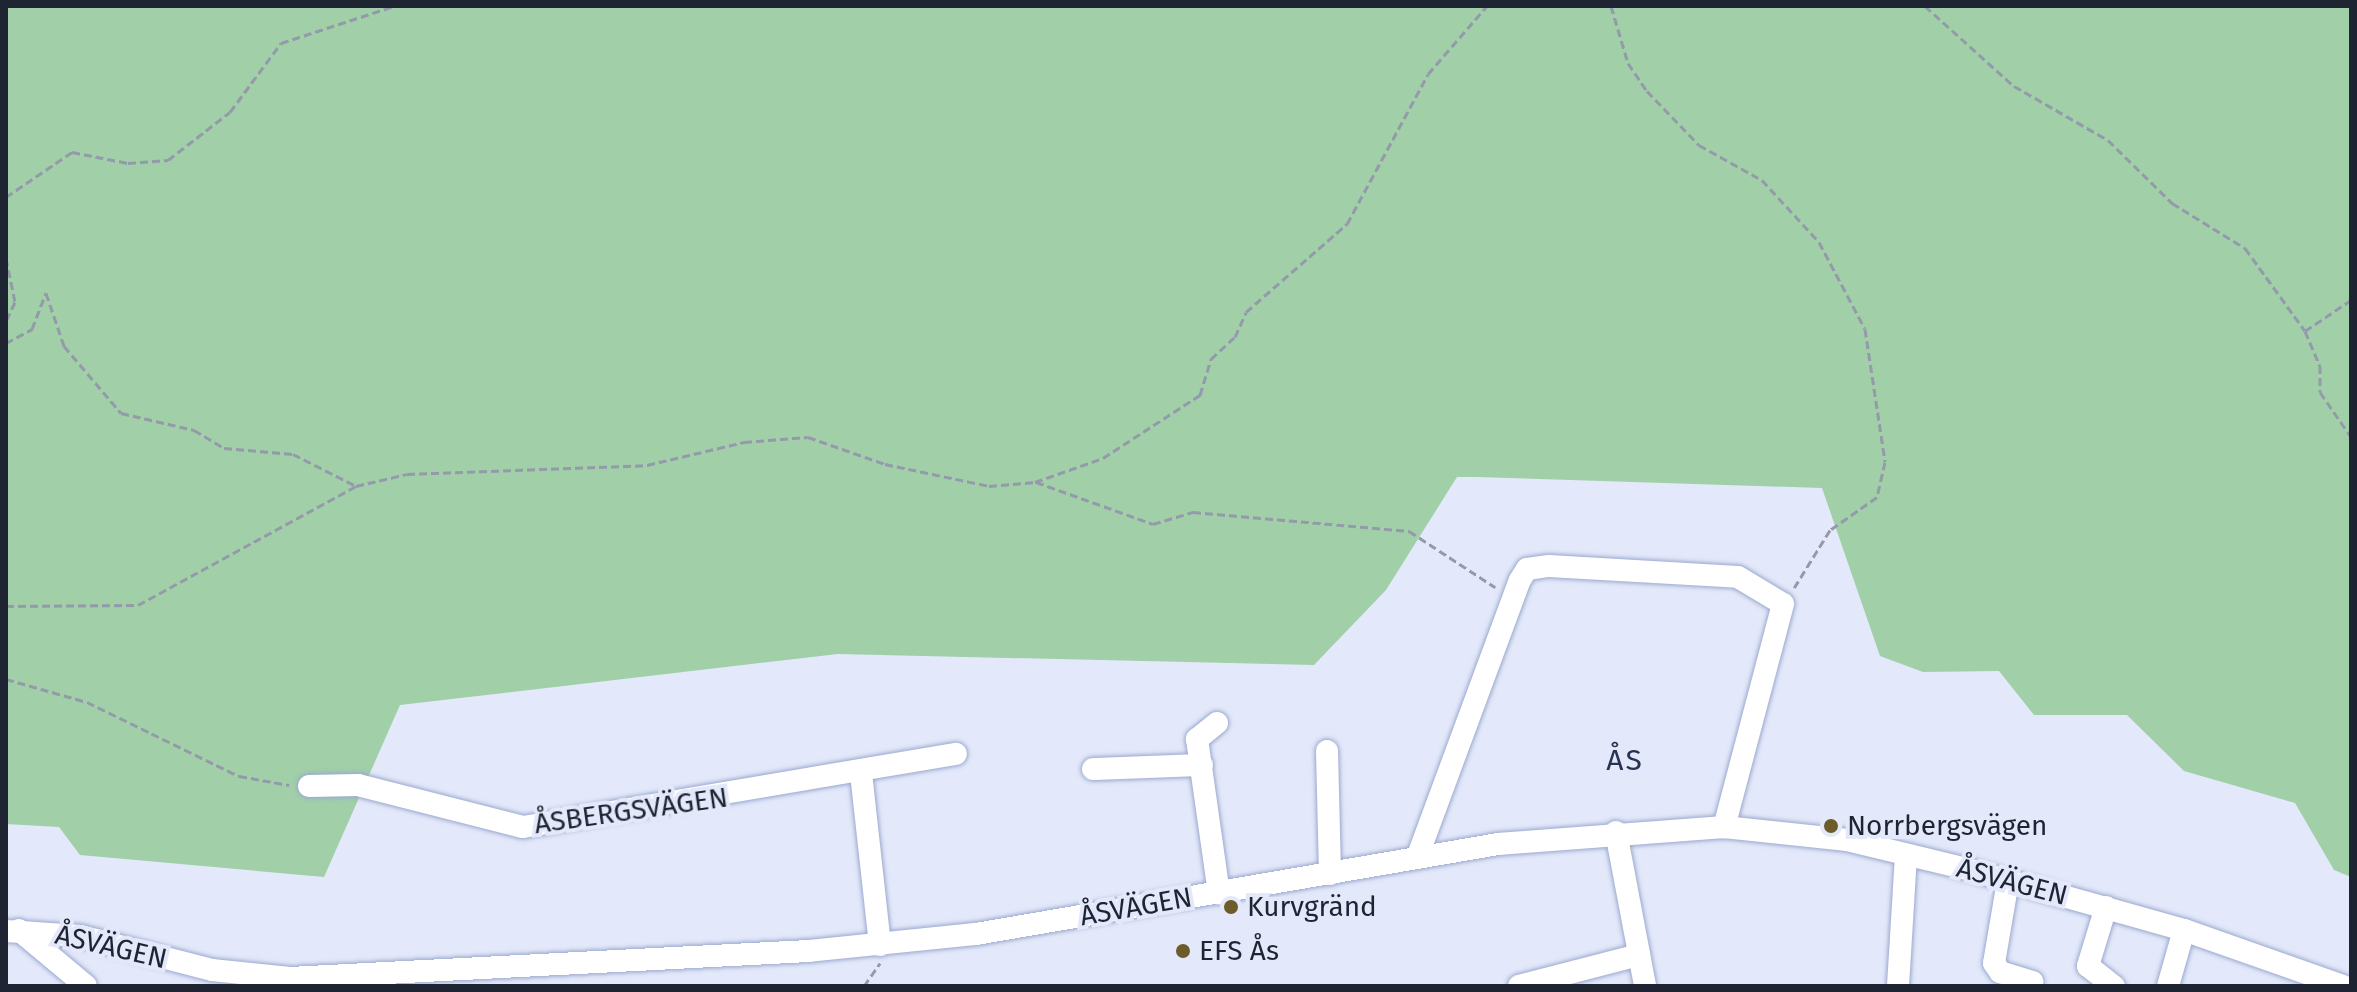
<!DOCTYPE html>
<html>
<head>
<meta charset="utf-8">
<style>
	body { margin:0 }
	#map { position:relative; width:2357px; height:992px; overflow:hidden; background:#e3e9fa; font-family:"Fira Sans",sans-serif }
	div>[style] { position:absolute }
	.green>* { inset:0; background:#a0cfa8 }
	.path>* { height:3px; margin-top:-1.5px; transform-origin:0; background:repeating-linear-gradient(90deg,#949aaa 0 8px,transparent 0 12px) }
	.roads { filter:drop-shadow(0 0 2px #9ba9cf) drop-shadow(0 0 2px #9ba9cf) }
	.minor>* { height:22px; margin:-11px; padding:0 11px; transform-origin:11px; border-radius:11px; background:#fff }
	.dots>* { width:22px; height:22px; translate:-50% -50%; box-sizing:border-box; border:4px solid #e3e9fa; border-radius:50% }
	span { translate:-50% -50%; white-space:nowrap; text-align:center; line-height:1.15; -webkit-text-stroke:8px #e3e9fa; paint-order:stroke }
	.street-label { font-size:28px; color:#1f2433 }
	.poi-label { font-size:28px; color:#1f2433 }
	.left { translate:0 -50%; text-align:left }
	.neighbourhood-label { font-size:30px; color:#283252; letter-spacing:2px }
	.frame { position:absolute; inset:0; border:8px solid #1f2433; pointer-events:none }
</style>
</head>
<body>
<div id="map">
	<div class="green">
		<i style="clip-path:polygon(6px 6px,2351px 6px,2351px 877px,2334px 870px,2295px 803px,2184px 771px,2127px 715px,2034px 715px,1999px 671px,1923px 672px,1880px 656px,1822px 488px,1477px 477px,1457px 477px,1386px 590px,1314px 665px,838px 654px,400px 705px,324px 877px,80px 855px,59px 827px,6px 824px)"></i>
	</div>
	<div class="path">
		<i style="left:1611px;top:6px;width:59px;rotate:73.4deg"></i>
		<i style="left:1628px;top:63px;width:34px;rotate:56deg"></i>
		<i style="left:1647px;top:91px;width:75px;rotate:46.1deg"></i>
		<i style="left:1699px;top:145px;width:72px;rotate:29.1deg"></i>
		<i style="left:1762px;top:180px;width:84px;rotate:47.4deg"></i>
		<i style="left:1819px;top:242px;width:98px;rotate:62.1deg"></i>
		<i style="left:1865px;top:329px;width:134px;rotate:81.4deg"></i>
		<i style="left:1885px;top:462px;width:36px;rotate:103deg"></i>
		<i style="left:1877px;top:497px;width:57px;rotate:144.9deg"></i>
		<i style="left:1830px;top:530px;width:68px;rotate:121.8deg"></i>
		<i style="left:1925px;top:6px;width:120px;rotate:42deg"></i>
		<i style="left:2014px;top:86px;width:108px;rotate:29.9deg"></i>
		<i style="left:2108px;top:140px;width:90px;rotate:44.5deg"></i>
		<i style="left:2172px;top:203px;width:86px;rotate:31.7deg"></i>
		<i style="left:2245px;top:248px;width:102px;rotate:54.1deg"></i>
		<i style="left:2305px;top:331px;width:38px;rotate:67deg"></i>
		<i style="left:2320px;top:366px;width:26px;rotate:90deg"></i>
		<i style="left:2320px;top:392px;width:55px;rotate:55.4deg"></i>
		<i style="left:6px;top:197px;width:80px;rotate:-34.3deg"></i>
		<i style="left:72px;top:152px;width:57px;rotate:11.1deg"></i>
		<i style="left:128px;top:163px;width:40px;rotate:-4.3deg"></i>
		<i style="left:168px;top:160px;width:78px;rotate:-37.7deg"></i>
		<i style="left:230px;top:112px;width:86px;rotate:-53.5deg"></i>
		<i style="left:281px;top:43px;width:119px;rotate:-18.1deg"></i>
		<i style="left:6px;top:258px;width:45px;rotate:78.4deg"></i>
		<i style="left:15px;top:302px;width:21px;rotate:115deg"></i>
		<i style="left:2305px;top:331px;width:55px;rotate:-34deg"></i>
		<i style="left:6px;top:343px;width:30px;rotate:-28deg"></i>
		<i style="left:32px;top:329px;width:39px;rotate:-69deg"></i>
		<i style="left:46px;top:293px;width:56px;rotate:71.2deg"></i>
		<i style="left:64px;top:346px;width:88px;rotate:49.6deg"></i>
		<i style="left:121px;top:413px;width:75px;rotate:13.1deg"></i>
		<i style="left:194px;top:430px;width:35px;rotate:31deg"></i>
		<i style="left:224px;top:448px;width:69px;rotate:5deg"></i>
		<i style="left:293px;top:454px;width:71px;rotate:26.9deg"></i>
		<i style="left:1036px;top:482px;width:124px;rotate:19.7deg"></i>
		<i style="left:1153px;top:524px;width:42px;rotate:-16.7deg"></i>
		<i style="left:1193px;top:512px;width:217px;rotate:5deg"></i>
		<i style="left:1409px;top:531px;width:103px;rotate:33.1deg"></i>
		<i style="left:6px;top:606px;width:132px;rotate:-0.4deg"></i>
		<i style="left:138px;top:605px;width:248px;rotate:-28.6deg"></i>
		<i style="left:356px;top:486px;width:52px;rotate:-13.2deg"></i>
		<i style="left:407px;top:474px;width:240px;rotate:-2.1deg"></i>
		<i style="left:647px;top:465px;width:100px;rotate:-13.3deg"></i>
		<i style="left:744px;top:442px;width:64px;rotate:-4.5deg"></i>
		<i style="left:808px;top:437px;width:82px;rotate:19.3deg"></i>
		<i style="left:885px;top:464px;width:106px;rotate:11.9deg"></i>
		<i style="left:989px;top:486px;width:46px;rotate:-5deg"></i>
		<i style="left:1035px;top:482px;width:72px;rotate:-19.4deg"></i>
		<i style="left:1103px;top:458px;width:116px;rotate:-33deg"></i>
		<i style="left:1200px;top:395px;width:38px;rotate:-73deg"></i>
		<i style="left:1211px;top:359px;width:33px;rotate:-43deg"></i>
		<i style="left:1235px;top:337px;width:27px;rotate:-66deg"></i>
		<i style="left:1246px;top:312px;width:134px;rotate:-41.1deg"></i>
		<i style="left:1347px;top:224px;width:170px;rotate:-61.6deg"></i>
		<i style="left:1428px;top:74px;width:90px;rotate:-49.1deg"></i>
		<i style="left:6px;top:679px;width:84px;rotate:15.9deg"></i>
		<i style="left:87px;top:702px;width:169px;rotate:26deg"></i>
		<i style="left:239px;top:776px;width:51px;rotate:10.2deg"></i>
		<i style="left:864px;top:986px;width:28px;rotate:-55deg"></i>
	</div>
	<div class="roads">
		<div class="minor">
			<i style="left:1217px;top:723px;width:26px;rotate:141deg"></i>
			<i style="left:1197px;top:739px;width:156px;rotate:81.9deg"></i>
			<i style="left:1327px;top:751px;width:123px;rotate:88.6deg"></i>
			<i style="left:1093px;top:769px;width:109px;rotate:-2.1deg"></i>
			<i style="left:861px;top:773px;width:173px;rotate:83.7deg"></i>
			<i style="left:309px;top:786px;width:49px;rotate:-1.2deg"></i>
			<i style="left:358px;top:785px;width:170px;rotate:14.3deg"></i>
			<i style="left:523px;top:827px;width:439px;rotate:-9.6deg"></i>
			<i style="left:1616px;top:832px;width:157px;rotate:79.3deg"></i>
			<i style="left:1417px;top:858px;width:296px;rotate:-69.7deg"></i>
			<i style="left:1520px;top:580px;width:13px;rotate:-58deg"></i>
			<i style="left:1527px;top:569px;width:22px;rotate:-8deg"></i>
			<i style="left:1549px;top:566px;width:189px;rotate:3.3deg"></i>
			<i style="left:1738px;top:577px;width:52px;rotate:31deg"></i>
			<i style="left:1783px;top:604px;width:231px;rotate:104.8deg"></i>
			<i style="left:2008px;top:881px;width:83px;rotate:99.7deg"></i>
			<i style="left:1994px;top:963px;width:11px;rotate:56deg"></i>
			<i style="left:2000px;top:972px;width:34px;rotate:17deg"></i>
			<i style="left:2106px;top:907px;width:62px;rotate:107deg"></i>
			<i style="left:2088px;top:966px;width:33px;rotate:38deg"></i>
			<i style="left:19px;top:930px;width:87px;rotate:39.9deg"></i>
			<i style="left:6px;top:931px;width:74px;rotate:3.9deg"></i>
			<i style="left:80px;top:936px;width:136px;rotate:14.4deg"></i>
			<i style="left:212px;top:970px;width:78px;rotate:5.9deg"></i>
			<i style="left:290px;top:978px;width:519px;rotate:-2.98deg"></i>
			<i style="left:808px;top:951px;width:169px;rotate:-5.8deg"></i>
			<i style="left:976px;top:934px;width:530px;rotate:-9.78deg"></i>
			<i style="left:1498px;top:844px;width:227px;rotate:-4.3deg"></i>
			<i style="left:1724px;top:827px;width:124px;rotate:6deg"></i>
			<i style="left:1847px;top:840px;width:123px;rotate:13.6deg"></i>
			<i style="left:1967px;top:869px;width:225px;rotate:15.7deg"></i>
			<i style="left:2184px;top:930px;width:169px;rotate:19.4deg"></i>
			<i style="left:1519px;top:986px;width:124px;rotate:-14.5deg"></i>
			<i style="left:1898px;top:986px;width:131px;rotate:-86.5deg"></i>
			<i style="left:2168px;top:986px;width:58px;rotate:-74.1deg"></i>
		</div>
	</div>
	<div class="dots">
		<i style="left:1831px;top:826px;background:#6d5b29"></i>
		<i style="left:1231px;top:907px;background:#6d5b29"></i>
		<i style="left:1183px;top:951px;background:#6d5b29"></i>
	</div>
	<div class="street-label">
		<span style="left:631px;top:811px;rotate:-8deg">ÅSBERGSVÄGEN</span>
		<span style="left:2012px;top:882px;rotate:15deg">ÅSVÄGEN</span>
		<span style="left:1136px;top:907px;rotate:-10deg">ÅSVÄGEN</span>
		<span style="left:111px;top:947px;rotate:13deg">ÅSVÄGEN</span>
	</div>
	<div class="poi-label">
		<span class="left" style="left:1847px;top:826px">Norrbergsvägen</span>
		<span class="left" style="left:1247px;top:907px">Kurvgränd</span>
		<span class="left" style="left:1199px;top:951px">EFS Ås</span>
	</div>
	<div class="neighbourhood-label">
		<span style="left:1625px;top:760px">ÅS</span>
	</div>
	<div class="frame"></div>
</div>
</body>
</html>
